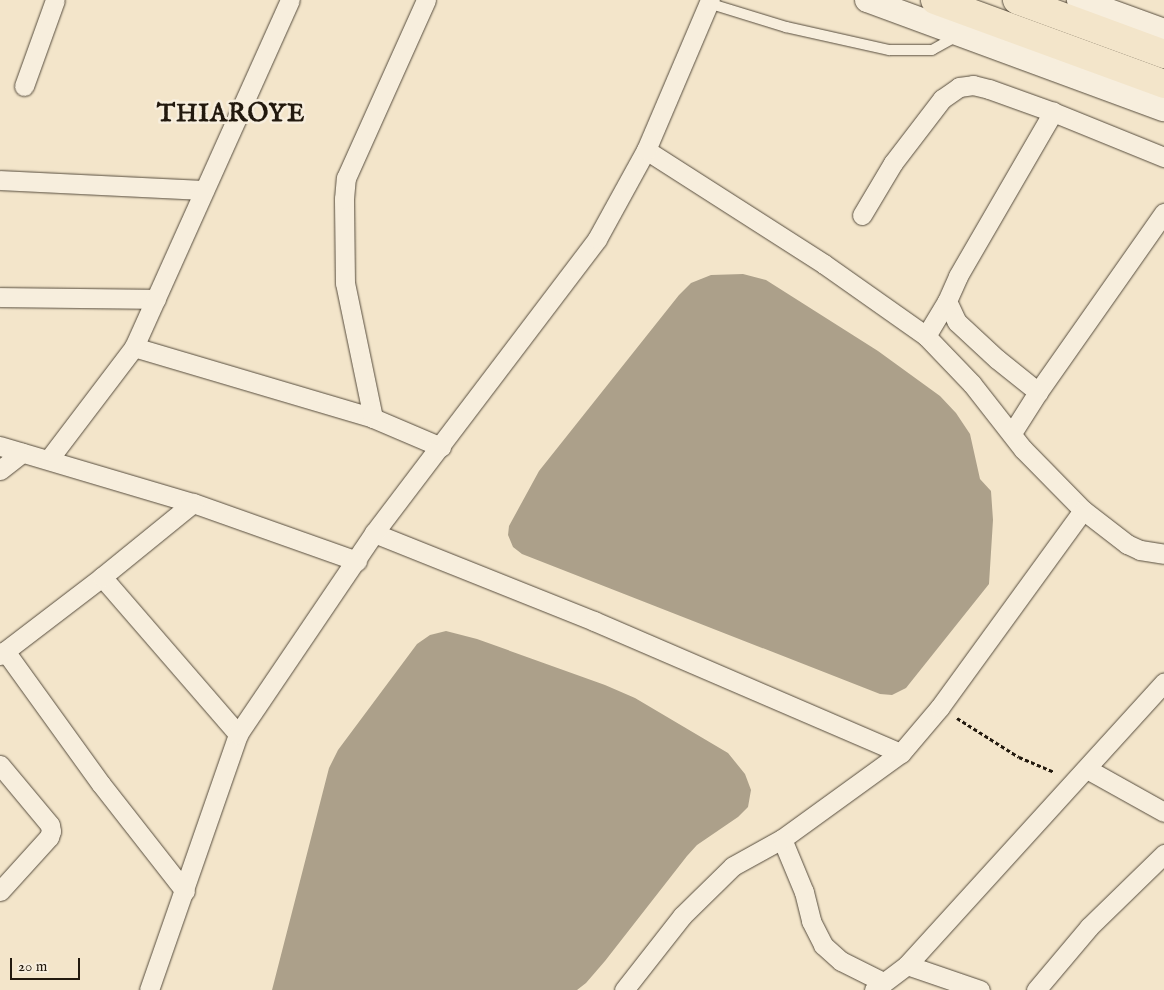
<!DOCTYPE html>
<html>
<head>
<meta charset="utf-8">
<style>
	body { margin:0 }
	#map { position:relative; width:1164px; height:990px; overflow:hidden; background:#f3e5ca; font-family:"IM FELL English",serif }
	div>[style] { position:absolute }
	.water>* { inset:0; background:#aca08a }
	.path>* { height:3px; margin-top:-1.5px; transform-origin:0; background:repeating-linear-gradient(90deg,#22190e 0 4px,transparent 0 6.5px) }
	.roads { filter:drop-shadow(0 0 1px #564c3d) drop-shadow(0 0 1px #564c3d) }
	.service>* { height:10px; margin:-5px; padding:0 5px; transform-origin:5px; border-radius:5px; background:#f7eedd }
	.minor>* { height:19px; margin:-9.5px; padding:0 9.5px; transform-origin:9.5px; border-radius:9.5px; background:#f7eedd }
	.tertiary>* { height:24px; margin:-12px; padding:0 12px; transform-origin:12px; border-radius:12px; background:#f7eedd }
	.trunk>* { height:28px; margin:-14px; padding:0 14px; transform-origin:14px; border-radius:14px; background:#f3e5ca }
	span { translate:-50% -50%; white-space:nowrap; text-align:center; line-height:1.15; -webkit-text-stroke:5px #f7eedd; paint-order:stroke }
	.district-label { font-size:25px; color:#22190e; font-weight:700; letter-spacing:1px }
	.scale { position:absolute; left:10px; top:958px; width:70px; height:22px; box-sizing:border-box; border:2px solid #22190e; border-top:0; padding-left:6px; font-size:15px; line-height:18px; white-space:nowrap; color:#22190e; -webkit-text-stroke:4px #f7eedd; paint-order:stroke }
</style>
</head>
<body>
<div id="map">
	<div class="water">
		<i style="clip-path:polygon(743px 274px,766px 280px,878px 351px,940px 396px,956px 413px,970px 434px,980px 479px,991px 491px,993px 520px,989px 584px,906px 688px,892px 695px,880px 694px,522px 554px,513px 547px,508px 535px,509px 526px,539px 471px,679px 295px,691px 283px,711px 275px)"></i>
		<i style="clip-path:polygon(446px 631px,477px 639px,605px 685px,635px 698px,728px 753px,745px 774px,751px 790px,748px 807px,738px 817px,697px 845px,687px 856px,605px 961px,586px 983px,577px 990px,272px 990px,329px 768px,338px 750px,417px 644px,430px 635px)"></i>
	</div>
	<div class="path">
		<i style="left:957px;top:718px;width:73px;rotate:32.2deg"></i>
		<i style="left:1019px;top:757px;width:38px;rotate:23deg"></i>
	</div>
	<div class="roads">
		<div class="service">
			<i style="left:708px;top:3px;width:82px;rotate:17.1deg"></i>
			<i style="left:786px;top:27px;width:106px;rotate:12.6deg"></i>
			<i style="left:889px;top:50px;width:43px"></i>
			<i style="left:932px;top:50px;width:29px;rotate:-29deg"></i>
		</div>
		<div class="minor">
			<i style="left:24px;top:86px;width:91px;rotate:-70.2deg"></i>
			<i style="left:646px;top:150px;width:211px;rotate:32.6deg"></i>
			<i style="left:824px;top:264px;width:125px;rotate:35.2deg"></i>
			<i style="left:926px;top:336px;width:66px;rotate:46.2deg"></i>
			<i style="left:972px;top:384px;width:83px;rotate:51.9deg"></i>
			<i style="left:1023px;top:449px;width:86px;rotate:45.5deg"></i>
			<i style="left:1083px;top:510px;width:56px;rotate:37.7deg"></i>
			<i style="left:1127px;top:544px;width:14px;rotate:25deg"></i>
			<i style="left:1140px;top:550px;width:24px;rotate:9deg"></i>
			<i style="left:0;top:180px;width:204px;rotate:2.8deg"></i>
			<i style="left:862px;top:215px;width:61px;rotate:-59.2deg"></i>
			<i style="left:893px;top:163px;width:81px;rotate:-52.6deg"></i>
			<i style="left:942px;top:99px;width:21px;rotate:-35deg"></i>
			<i style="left:959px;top:87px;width:14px;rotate:-8deg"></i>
			<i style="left:973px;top:85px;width:16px;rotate:14deg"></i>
			<i style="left:989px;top:89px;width:68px;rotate:19.8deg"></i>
			<i style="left:1053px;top:112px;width:120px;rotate:22.1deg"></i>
			<i style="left:0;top:297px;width:156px;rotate:0.7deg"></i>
			<i style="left:947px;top:301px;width:23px;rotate:65deg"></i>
			<i style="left:957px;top:322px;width:54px;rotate:42.8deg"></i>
			<i style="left:997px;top:359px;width:53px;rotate:38.8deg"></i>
			<i style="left:926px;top:336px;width:41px;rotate:-59deg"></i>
			<i style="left:947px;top:301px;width:27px;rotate:-66deg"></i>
			<i style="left:958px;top:276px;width:190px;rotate:-59.9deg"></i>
			<i style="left:134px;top:347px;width:249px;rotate:16.5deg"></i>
			<i style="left:373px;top:418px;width:74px;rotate:23.1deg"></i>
			<i style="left:373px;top:418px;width:138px;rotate:-101.7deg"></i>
			<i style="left:345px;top:283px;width:84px;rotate:-90.7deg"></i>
			<i style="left:344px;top:199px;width:21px;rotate:-85deg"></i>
			<i style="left:346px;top:178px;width:195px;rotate:-65.8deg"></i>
			<i style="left:1012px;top:433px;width:49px;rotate:-57.6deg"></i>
			<i style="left:1038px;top:392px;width:219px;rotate:-54.9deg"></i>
			<i style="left:0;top:446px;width:201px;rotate:16.5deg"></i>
			<i style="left:193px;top:503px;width:174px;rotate:19.5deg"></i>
			<i style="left:49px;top:459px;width:141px;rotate:-52.8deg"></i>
			<i style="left:134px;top:347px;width:380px;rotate:-65.8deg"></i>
			<i style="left:0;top:470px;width:28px;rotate:-38deg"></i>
			<i style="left:374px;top:533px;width:237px;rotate:21.8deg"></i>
			<i style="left:594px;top:621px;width:334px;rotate:23.3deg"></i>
			<i style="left:102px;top:577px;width:208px;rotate:49.1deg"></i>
			<i style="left:5px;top:651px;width:164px;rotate:54.2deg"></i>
			<i style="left:101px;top:784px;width:136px;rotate:51.9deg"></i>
			<i style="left:0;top:655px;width:128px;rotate:-37.4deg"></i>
			<i style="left:102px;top:577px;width:117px;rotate:-39.1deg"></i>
			<i style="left:0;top:765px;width:78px;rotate:50.2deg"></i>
			<i style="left:50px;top:825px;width:6px;rotate:81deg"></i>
			<i style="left:51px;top:831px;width:6px;rotate:108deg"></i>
			<i style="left:49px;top:837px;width:73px;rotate:132.2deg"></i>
			<i style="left:1087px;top:769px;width:88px;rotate:29.2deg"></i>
			<i style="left:782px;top:839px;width:57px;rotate:67.5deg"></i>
			<i style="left:804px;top:892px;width:30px;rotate:76deg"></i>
			<i style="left:811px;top:921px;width:27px;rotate:63deg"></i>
			<i style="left:823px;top:945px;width:24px;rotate:42deg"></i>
			<i style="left:841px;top:961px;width:47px;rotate:26.6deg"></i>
			<i style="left:907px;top:965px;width:77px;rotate:18.9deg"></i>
			<i style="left:149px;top:990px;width:271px;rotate:-70.8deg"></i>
			<i style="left:238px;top:734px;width:243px;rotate:-55.9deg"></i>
			<i style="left:374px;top:533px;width:369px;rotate:-52.8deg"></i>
			<i style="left:597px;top:239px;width:102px;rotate:-61.2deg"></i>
			<i style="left:646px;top:150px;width:163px;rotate:-66.9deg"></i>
			<i style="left:624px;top:990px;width:94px;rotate:-51.9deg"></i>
			<i style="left:682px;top:916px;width:71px;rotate:-44.4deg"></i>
			<i style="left:733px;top:866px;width:56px;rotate:-28.9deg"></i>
			<i style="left:782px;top:839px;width:147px;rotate:-35.9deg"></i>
			<i style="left:901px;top:753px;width:60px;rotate:-49.7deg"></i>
			<i style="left:940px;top:707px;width:243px;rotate:-54deg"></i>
			<i style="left:874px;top:990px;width:41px;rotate:-37.1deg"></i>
			<i style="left:907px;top:965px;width:382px;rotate:-47.7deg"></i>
			<i style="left:1036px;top:990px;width:82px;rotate:-49.9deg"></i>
			<i style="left:1089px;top:927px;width:105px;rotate:-44.2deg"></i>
		</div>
		<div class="tertiary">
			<i style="left:867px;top:0;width:316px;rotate:20.2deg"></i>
			<i style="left:1079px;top:0;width:90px;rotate:20deg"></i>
		</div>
		<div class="trunk">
			<i style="left:935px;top:0;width:244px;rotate:20.1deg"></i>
			<i style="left:1017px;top:0;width:157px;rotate:20.2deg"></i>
		</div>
	</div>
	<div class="district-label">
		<span style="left:231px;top:114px">THIAROYE</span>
	</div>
	<div class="scale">20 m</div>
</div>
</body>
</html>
